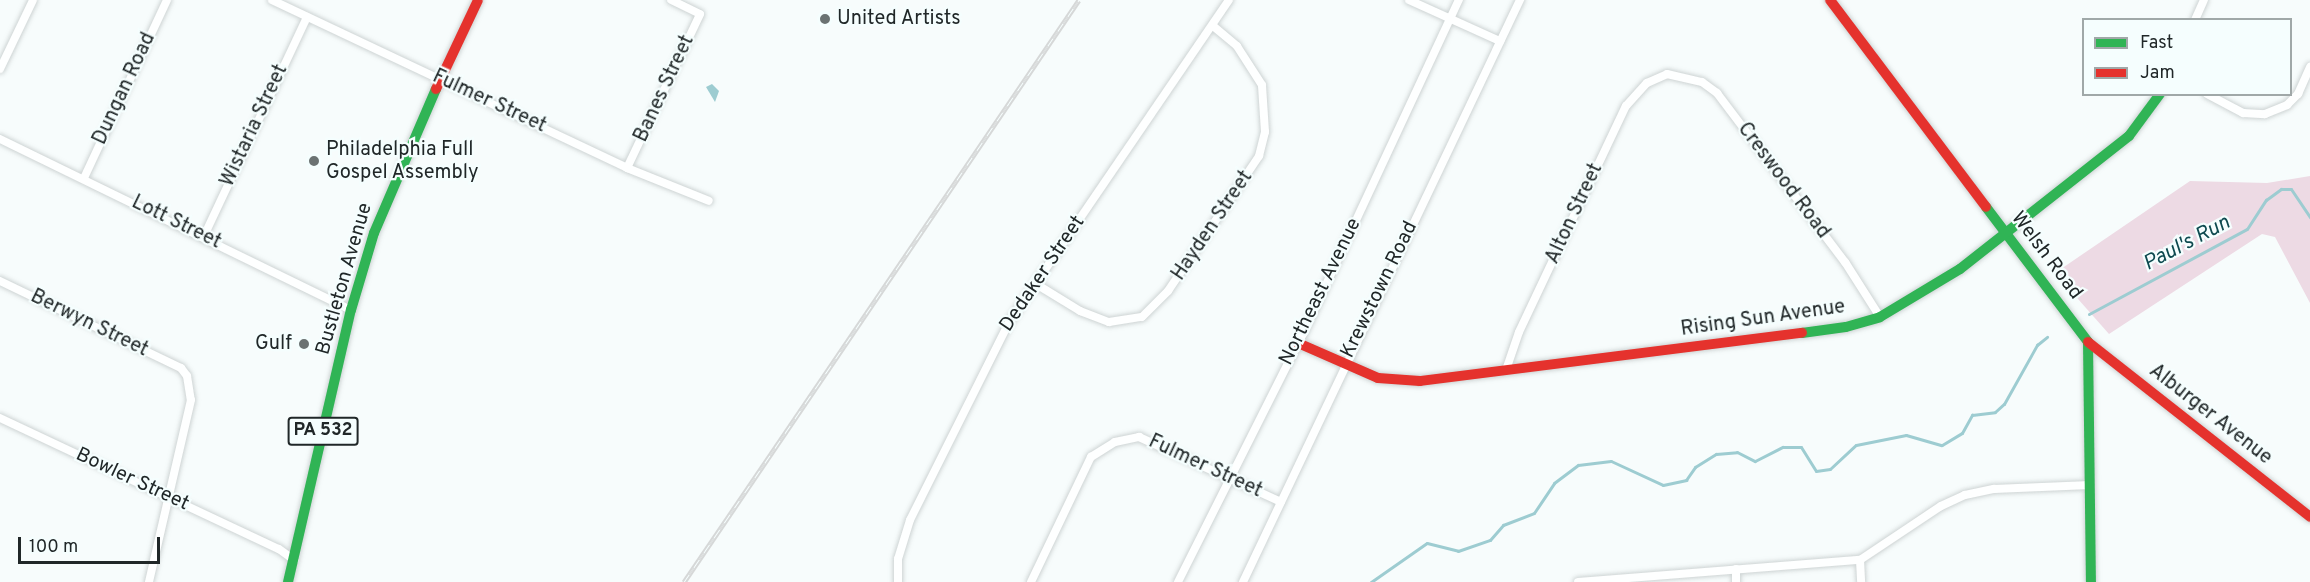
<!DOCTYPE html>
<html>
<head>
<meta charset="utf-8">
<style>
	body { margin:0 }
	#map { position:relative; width:2310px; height:582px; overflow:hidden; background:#f7fcfc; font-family:Overpass,sans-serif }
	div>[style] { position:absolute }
	.green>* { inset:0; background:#eddae4 }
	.water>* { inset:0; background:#9dccd1 }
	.stream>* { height:3px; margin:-1.5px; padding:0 1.5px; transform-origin:1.5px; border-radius:1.5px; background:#9dccd1 }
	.roads { filter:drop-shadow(0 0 2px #ced4d4) drop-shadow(0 0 2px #ced4d4) }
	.street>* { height:8px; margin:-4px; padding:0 4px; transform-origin:4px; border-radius:4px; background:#feffff }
	.fast>* { height:10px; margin:-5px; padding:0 5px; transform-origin:5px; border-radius:5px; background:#30b455 }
	.jam>* { height:10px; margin:-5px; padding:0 5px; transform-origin:5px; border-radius:5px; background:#e5322d }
	.rail>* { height:5px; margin-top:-2.5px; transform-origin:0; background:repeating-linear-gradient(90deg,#f5fefe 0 9px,#d6d8d8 0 18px); box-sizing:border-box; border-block:2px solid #d6d8d8 }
	.dots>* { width:16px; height:16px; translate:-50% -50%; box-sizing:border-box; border:3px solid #f5fefe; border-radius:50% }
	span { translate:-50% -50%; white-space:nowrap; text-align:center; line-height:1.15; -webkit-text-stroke:4.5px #f5fefe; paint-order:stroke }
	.shield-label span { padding:2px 4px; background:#f5fefe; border:2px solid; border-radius:4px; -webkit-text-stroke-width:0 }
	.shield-label { font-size:18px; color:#202728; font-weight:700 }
	.poi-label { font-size:20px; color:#202728 }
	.left { translate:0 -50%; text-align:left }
	.right { translate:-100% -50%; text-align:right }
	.street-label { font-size:20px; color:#202728 }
	.water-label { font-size:21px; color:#0d494f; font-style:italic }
	.legend { position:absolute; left:2082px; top:18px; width:210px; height:78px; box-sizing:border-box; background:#f5fefe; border:2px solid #a0a8a8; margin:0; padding:8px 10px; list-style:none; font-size:18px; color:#202728 }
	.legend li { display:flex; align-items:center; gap:12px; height:30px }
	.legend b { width:30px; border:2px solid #a0a8a8 }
	.scale { position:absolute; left:18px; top:537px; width:142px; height:27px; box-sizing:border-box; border:3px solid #202728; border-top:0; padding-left:8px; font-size:18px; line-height:21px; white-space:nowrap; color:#202728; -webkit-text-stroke:4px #f5fefe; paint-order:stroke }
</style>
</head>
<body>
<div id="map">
	<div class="green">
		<i style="clip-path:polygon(2310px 176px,2310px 303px,2275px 237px,2262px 234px,2109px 334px,2055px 273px,2190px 181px,2267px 183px)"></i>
	</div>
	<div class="water">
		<i style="clip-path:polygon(712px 84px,719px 91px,715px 102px,706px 87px)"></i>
	</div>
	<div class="stream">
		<i style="left:2089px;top:314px;width:179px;rotate:-28.3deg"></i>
		<i style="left:2247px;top:229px;width:35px;rotate:-57deg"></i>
		<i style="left:2266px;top:200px;width:19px;rotate:-36deg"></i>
		<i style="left:2281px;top:189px;width:10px"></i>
		<i style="left:2291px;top:189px;width:34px;rotate:56deg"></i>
		<i style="left:1371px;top:582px;width:68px;rotate:-34.9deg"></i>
		<i style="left:1427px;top:543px;width:32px;rotate:14deg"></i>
		<i style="left:1458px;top:551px;width:34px;rotate:-19deg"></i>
		<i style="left:1490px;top:540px;width:20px;rotate:-49deg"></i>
		<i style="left:1503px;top:525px;width:33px;rotate:-21deg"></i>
		<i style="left:1534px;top:513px;width:36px;rotate:-56deg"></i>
		<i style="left:1554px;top:483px;width:30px;rotate:-37deg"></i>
		<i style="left:1578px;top:465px;width:33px;rotate:-7deg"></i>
		<i style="left:1611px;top:461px;width:57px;rotate:24.8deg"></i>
		<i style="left:1663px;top:485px;width:24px;rotate:-12deg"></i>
		<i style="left:1686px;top:480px;width:16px;rotate:-55deg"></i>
		<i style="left:1695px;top:467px;width:25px;rotate:-32deg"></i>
		<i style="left:1716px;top:454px;width:21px;rotate:-5deg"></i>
		<i style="left:1737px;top:452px;width:20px;rotate:27deg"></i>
		<i style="left:1755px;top:461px;width:31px;rotate:-27deg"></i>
		<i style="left:1783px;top:447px;width:18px"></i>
		<i style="left:1801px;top:447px;width:28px;rotate:58deg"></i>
		<i style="left:1816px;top:471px;width:14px;rotate:-8deg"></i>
		<i style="left:1830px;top:469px;width:35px;rotate:-43deg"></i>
		<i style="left:1856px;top:445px;width:51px;rotate:-11.3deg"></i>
		<i style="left:1906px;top:435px;width:37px;rotate:16deg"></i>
		<i style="left:1942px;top:445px;width:23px;rotate:-31deg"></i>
		<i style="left:1962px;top:433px;width:21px;rotate:-61deg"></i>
		<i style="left:1972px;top:415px;width:23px;rotate:-7deg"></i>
		<i style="left:1995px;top:412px;width:12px;rotate:-42deg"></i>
		<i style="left:2004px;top:404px;width:68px;rotate:-60.8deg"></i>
		<i style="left:2037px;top:345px;width:13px;rotate:-39deg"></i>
	</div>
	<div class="roads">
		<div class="street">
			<i style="left:272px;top:0;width:393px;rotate:25.3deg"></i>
			<i style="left:627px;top:168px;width:88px;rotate:21.9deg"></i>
			<i style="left:1409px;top:0;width:100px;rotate:24.3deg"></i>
			<i style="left:2195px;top:20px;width:22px;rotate:-66deg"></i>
			<i style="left:0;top:69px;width:76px;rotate:-64.4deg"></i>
			<i style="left:2207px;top:94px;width:41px;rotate:27.8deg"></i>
			<i style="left:2243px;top:113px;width:22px;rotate:3deg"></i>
			<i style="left:2265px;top:114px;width:24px;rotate:-22deg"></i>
			<i style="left:2287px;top:105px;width:16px;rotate:-45deg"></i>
			<i style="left:2298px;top:94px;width:30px;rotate:-66deg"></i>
			<i style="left:0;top:139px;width:390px;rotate:26deg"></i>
			<i style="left:627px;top:168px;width:170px;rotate:-64.6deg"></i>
			<i style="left:700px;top:14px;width:32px;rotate:-154deg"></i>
			<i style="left:84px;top:178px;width:196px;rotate:-65deg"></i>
			<i style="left:204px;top:236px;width:242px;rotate:-64.8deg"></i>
			<i style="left:0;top:281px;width:201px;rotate:25.7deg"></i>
			<i style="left:181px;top:368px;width:10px;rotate:53deg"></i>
			<i style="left:187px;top:376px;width:24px;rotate:81deg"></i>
			<i style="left:191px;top:400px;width:187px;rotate:103deg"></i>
			<i style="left:1036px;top:284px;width:52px;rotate:31.5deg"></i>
			<i style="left:1080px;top:311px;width:31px;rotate:21deg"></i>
			<i style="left:1109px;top:322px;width:33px;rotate:-9deg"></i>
			<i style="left:1142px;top:317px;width:37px;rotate:-45deg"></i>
			<i style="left:1168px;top:291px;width:163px;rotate:-56deg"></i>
			<i style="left:1259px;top:156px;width:25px;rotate:-76deg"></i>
			<i style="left:1265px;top:132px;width:47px;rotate:-93.7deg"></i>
			<i style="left:1262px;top:85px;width:46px;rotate:-122.7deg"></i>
			<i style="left:1237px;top:46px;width:31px;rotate:-140deg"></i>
			<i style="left:1506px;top:370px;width:40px;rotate:-71.1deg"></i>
			<i style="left:1519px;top:332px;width:250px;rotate:-64.7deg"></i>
			<i style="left:1626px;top:106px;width:31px;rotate:-48deg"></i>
			<i style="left:1647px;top:83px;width:22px;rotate:-24deg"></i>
			<i style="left:1667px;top:74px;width:36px;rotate:13deg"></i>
			<i style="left:1702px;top:82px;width:19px;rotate:36deg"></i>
			<i style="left:1717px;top:93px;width:212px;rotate:52.9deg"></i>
			<i style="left:1845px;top:262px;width:65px;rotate:57.5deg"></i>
			<i style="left:0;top:418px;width:308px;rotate:25.2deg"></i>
			<i style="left:279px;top:549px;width:19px;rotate:36deg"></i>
			<i style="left:1860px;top:560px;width:22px;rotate:87deg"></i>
			<i style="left:1736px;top:569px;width:13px;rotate:90deg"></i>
			<i style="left:898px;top:582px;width:23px;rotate:-90deg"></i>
			<i style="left:898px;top:559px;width:41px;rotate:-72.9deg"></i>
			<i style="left:910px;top:520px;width:219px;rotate:-63.4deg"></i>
			<i style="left:1008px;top:324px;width:392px;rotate:-55.7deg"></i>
			<i style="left:1031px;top:582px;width:139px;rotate:-64.4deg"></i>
			<i style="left:1091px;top:457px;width:28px;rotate:-32deg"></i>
			<i style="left:1115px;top:442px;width:25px;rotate:-12deg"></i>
			<i style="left:1139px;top:437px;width:156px;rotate:24.6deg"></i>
			<i style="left:1178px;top:582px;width:278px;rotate:-63.3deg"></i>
			<i style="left:1303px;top:334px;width:369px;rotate:-65deg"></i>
			<i style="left:1243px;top:582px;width:645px;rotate:-64.55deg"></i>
			<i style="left:1578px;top:582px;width:283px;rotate:-4.5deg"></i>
			<i style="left:1860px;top:560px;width:97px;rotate:-33.7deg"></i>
			<i style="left:1941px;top:506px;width:26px;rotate:-25deg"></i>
			<i style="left:1965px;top:495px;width:30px;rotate:-12deg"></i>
			<i style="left:1994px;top:489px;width:96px;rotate:-2.4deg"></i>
		</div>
		<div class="fast">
			<i style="left:1986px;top:207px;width:169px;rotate:52.9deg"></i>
			<i style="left:2088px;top:342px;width:240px;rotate:89.3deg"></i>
			<i style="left:1802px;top:333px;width:44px;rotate:-7.8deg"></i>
			<i style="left:1846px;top:327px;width:35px;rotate:-16deg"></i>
			<i style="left:1880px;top:317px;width:93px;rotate:-31deg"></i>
			<i style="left:1960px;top:269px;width:215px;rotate:-38.2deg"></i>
			<i style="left:2129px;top:136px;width:52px;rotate:-53.6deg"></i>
			<i style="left:288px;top:582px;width:279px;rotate:-77deg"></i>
			<i style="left:351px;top:310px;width:80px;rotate:-73.4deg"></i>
			<i style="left:374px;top:233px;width:157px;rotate:-66.7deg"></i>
		</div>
		<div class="jam">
			<i style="left:1830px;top:0;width:259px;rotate:53deg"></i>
			<i style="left:436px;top:89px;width:98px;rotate:-64.7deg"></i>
			<i style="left:2088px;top:342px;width:283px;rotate:38.2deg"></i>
			<i style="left:1298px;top:343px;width:87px;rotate:23.6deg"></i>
			<i style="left:1378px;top:378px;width:42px;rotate:4.1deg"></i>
			<i style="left:1420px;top:381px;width:385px;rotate:-7.2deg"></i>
		</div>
	</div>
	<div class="rail">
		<i style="left:684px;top:582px;width:703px;rotate:-55.84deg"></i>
	</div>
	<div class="dots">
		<i style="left:825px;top:19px;background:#6b7272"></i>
		<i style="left:314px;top:161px;background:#6b7272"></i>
		<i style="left:304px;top:344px;background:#6b7272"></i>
	</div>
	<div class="shield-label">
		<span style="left:323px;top:431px">PA 532</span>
	</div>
	<div class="poi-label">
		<span class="left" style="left:837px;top:19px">United Artists</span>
		<span class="left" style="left:326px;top:162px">Philadelphia Full<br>Gospel Assembly</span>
		<span class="right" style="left:292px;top:344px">Gulf</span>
	</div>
	<div class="street-label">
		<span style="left:125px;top:89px;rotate:-65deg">Dungan Road</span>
		<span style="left:665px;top:89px;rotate:-65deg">Banes Street</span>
		<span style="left:489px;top:102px;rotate:25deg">Fulmer Street</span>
		<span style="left:255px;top:126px;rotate:-65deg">Wistaria Street</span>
		<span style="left:1783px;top:181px;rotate:53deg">Creswood Road</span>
		<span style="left:1575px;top:214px;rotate:-65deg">Alton Street</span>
		<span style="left:176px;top:223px;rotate:26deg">Lott Street</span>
		<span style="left:1213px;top:226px;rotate:-56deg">Hayden Street</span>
		<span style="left:2046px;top:256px;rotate:53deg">Welsh Road</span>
		<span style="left:1043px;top:274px;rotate:-56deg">Dedaker Street</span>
		<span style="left:345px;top:279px;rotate:-74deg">Bustleton Avenue</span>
		<span style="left:1380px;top:290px;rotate:-64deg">Krewstown Road</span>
		<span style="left:1321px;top:292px;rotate:-64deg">Northeast Avenue</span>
		<span style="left:1763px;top:319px;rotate:-8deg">Rising Sun Avenue</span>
		<span style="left:89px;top:324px;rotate:26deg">Berwyn Street</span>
		<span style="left:2210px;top:415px;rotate:38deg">Alburger Avenue</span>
		<span style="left:1205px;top:467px;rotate:25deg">Fulmer Street</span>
		<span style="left:132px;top:480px;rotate:25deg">Bowler Street</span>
	</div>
	<div class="water-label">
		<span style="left:2187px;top:244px;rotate:-28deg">Paul's Run</span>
	</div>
	<ul class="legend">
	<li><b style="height:8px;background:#30b455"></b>Fast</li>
	<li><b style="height:8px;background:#e5322d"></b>Jam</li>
	</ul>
	<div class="scale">100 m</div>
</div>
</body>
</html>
